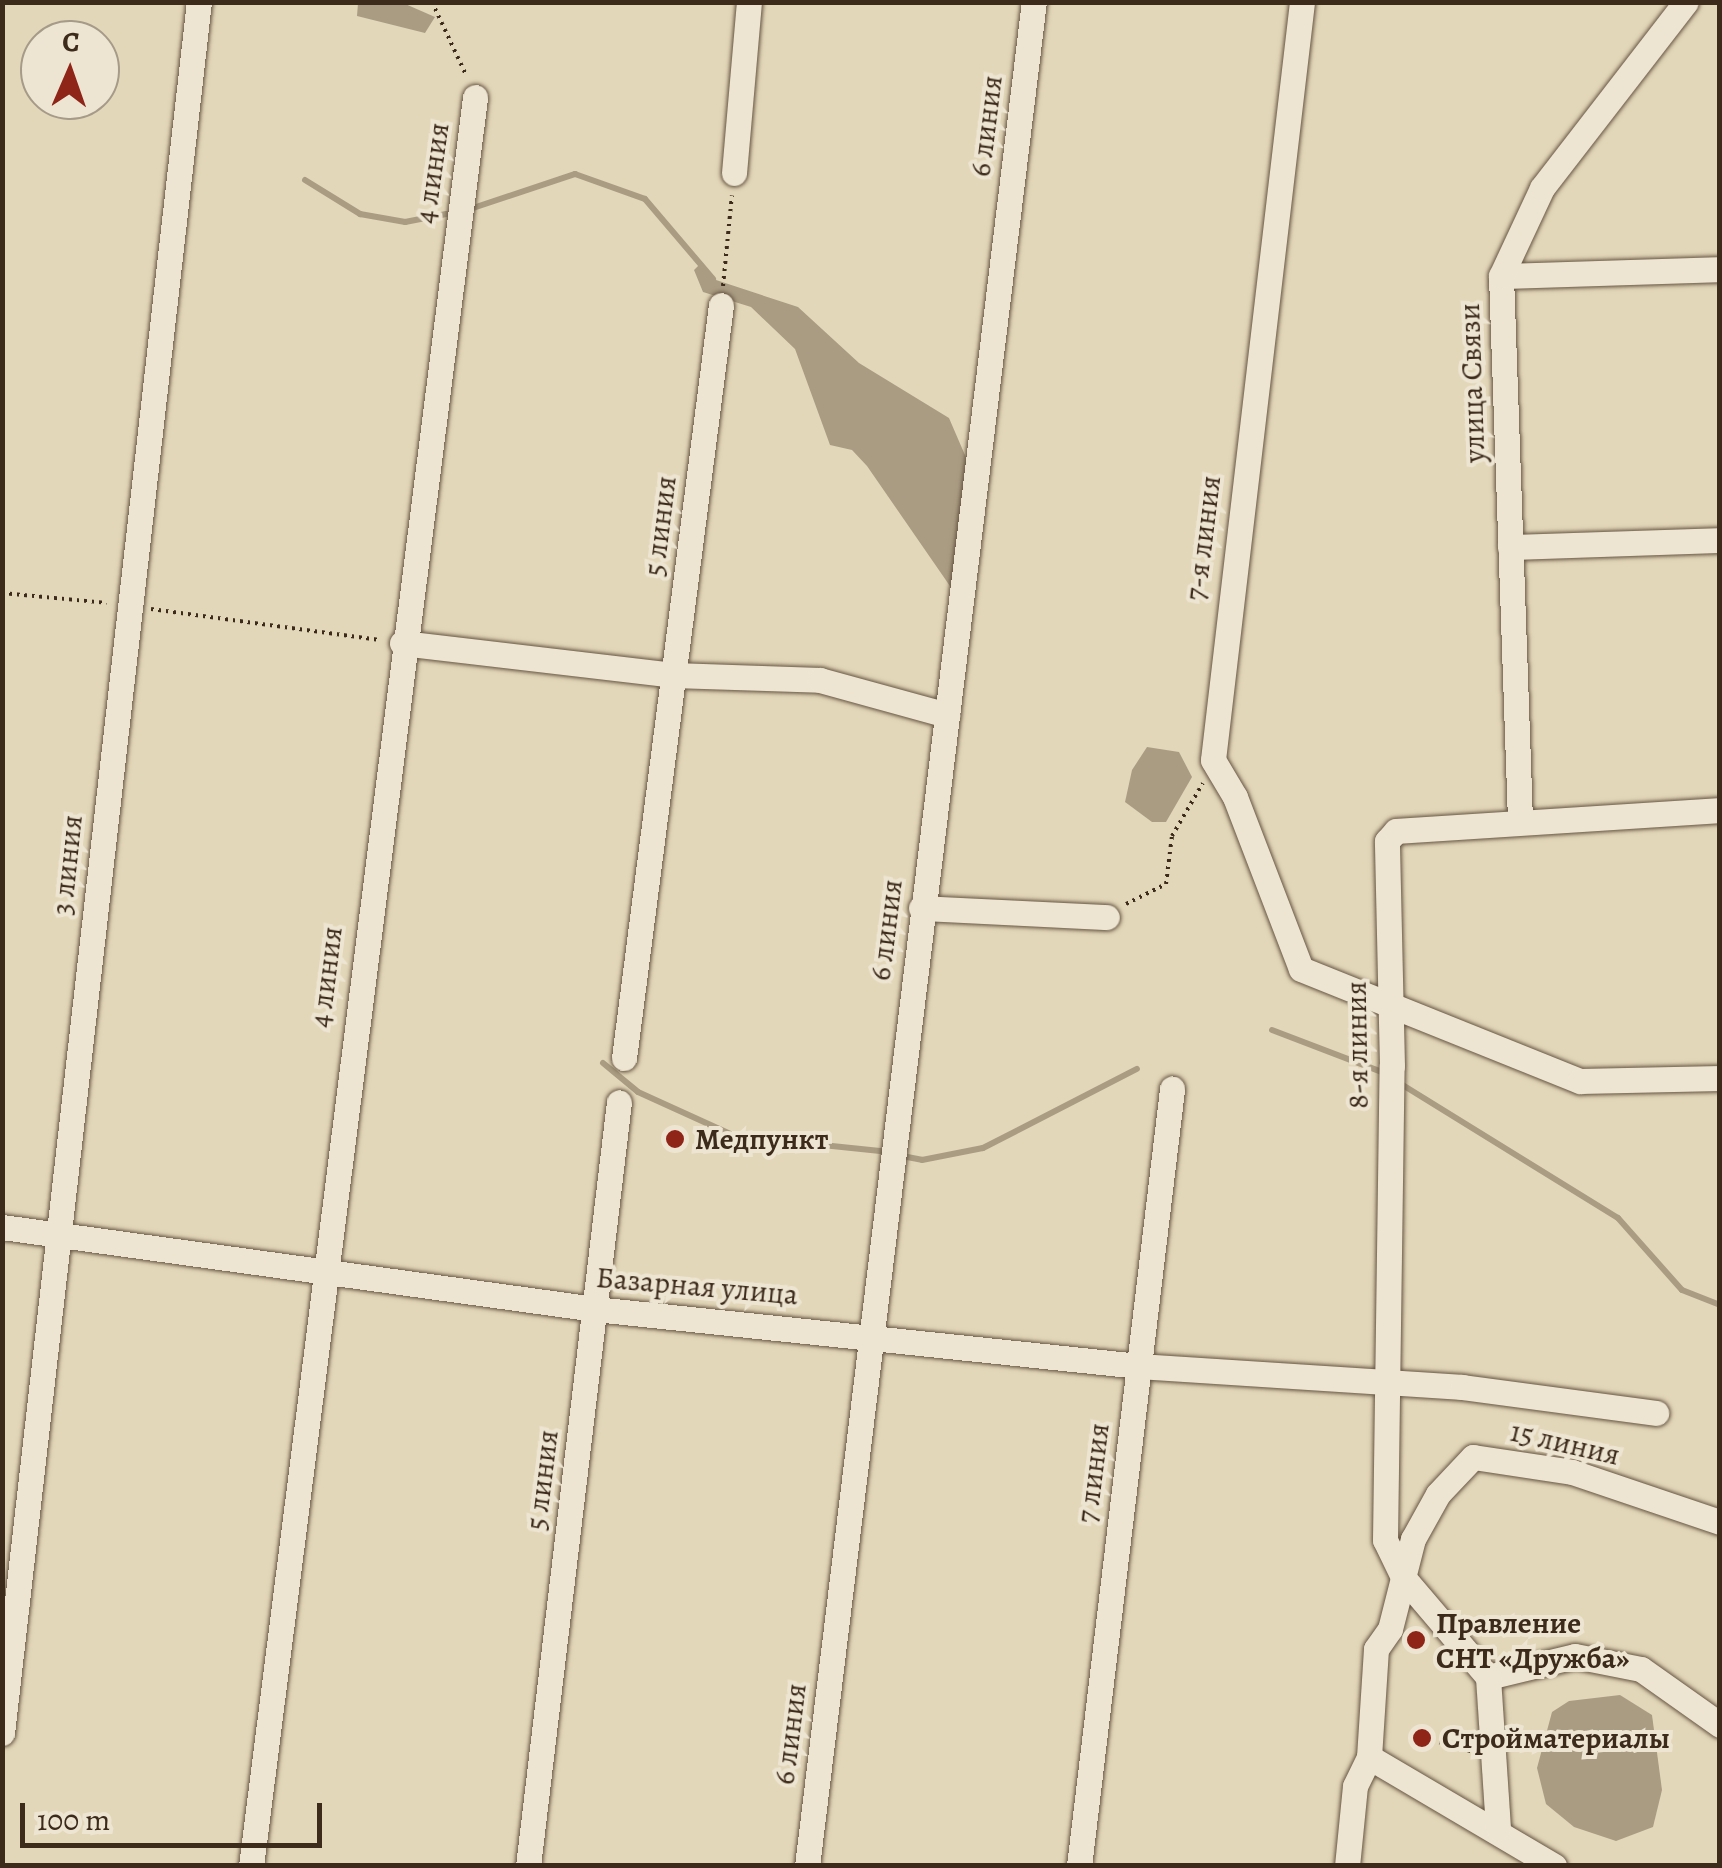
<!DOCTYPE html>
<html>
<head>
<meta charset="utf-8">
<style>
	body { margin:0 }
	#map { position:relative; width:1722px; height:1868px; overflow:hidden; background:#e3d7b9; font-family:Alegreya,serif }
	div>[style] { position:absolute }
	.water>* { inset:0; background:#aa9c83 }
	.stream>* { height:6px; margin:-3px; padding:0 3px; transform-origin:3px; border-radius:3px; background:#aa9c83 }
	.path>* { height:4px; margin-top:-2px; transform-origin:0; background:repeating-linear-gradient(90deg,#3c2a1b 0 2.5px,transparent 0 7.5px) }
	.roads { filter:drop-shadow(0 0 2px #665542) drop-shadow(0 0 2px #665542) }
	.minor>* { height:25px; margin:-12.5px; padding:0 12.5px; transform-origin:12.5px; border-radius:12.5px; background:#ede5d2 }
	.dots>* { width:28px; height:28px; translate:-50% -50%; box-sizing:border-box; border:5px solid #ede5d2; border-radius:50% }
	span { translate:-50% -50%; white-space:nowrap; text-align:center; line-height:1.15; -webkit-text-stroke:8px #ede5d2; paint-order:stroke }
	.street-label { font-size:30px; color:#3c2a1b }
	.poi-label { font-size:30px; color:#3c2a1b; font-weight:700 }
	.left { translate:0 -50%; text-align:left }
	.frame { position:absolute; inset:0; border:5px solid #3c2a1b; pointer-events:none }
	.north { position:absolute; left:20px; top:20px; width:100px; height:100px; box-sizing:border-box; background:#ede5d2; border:2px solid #a69a89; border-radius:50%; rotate:2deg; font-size:28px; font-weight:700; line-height:40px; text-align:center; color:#3c2a1b }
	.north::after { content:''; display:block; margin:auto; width:35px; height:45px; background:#8f2418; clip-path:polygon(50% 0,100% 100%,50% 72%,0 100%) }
	.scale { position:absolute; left:20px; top:1803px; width:302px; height:45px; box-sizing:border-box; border:5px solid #3c2a1b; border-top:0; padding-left:12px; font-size:30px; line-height:35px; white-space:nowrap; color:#3c2a1b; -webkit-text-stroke:8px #ede5d2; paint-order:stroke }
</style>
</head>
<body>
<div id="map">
	<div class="water">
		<i style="clip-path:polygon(403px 3px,435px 17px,425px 33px,357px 16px,358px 3px)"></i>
		<i style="clip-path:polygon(700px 264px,713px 279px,798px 307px,859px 363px,949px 418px,974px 476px,952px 589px,867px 466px,852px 450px,830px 445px,795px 349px,751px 307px,703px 292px,694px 270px)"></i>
		<i style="clip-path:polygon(1147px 747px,1179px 752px,1192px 777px,1166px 822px,1152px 822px,1125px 802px,1132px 770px)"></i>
		<i style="clip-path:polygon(1620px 1695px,1652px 1715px,1662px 1790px,1653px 1827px,1616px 1841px,1574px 1827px,1546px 1804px,1537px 1768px,1552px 1712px,1569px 1701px)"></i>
	</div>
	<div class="stream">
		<i style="left:305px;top:180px;width:65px;rotate:31.7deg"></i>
		<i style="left:360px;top:214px;width:46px;rotate:10.1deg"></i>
		<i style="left:405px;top:222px;width:42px;rotate:-11deg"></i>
		<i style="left:470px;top:209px;width:111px;rotate:-18.4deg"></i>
		<i style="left:575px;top:174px;width:74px;rotate:19.7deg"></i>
		<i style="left:645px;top:199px;width:105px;rotate:49.6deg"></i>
		<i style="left:1272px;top:1030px;width:118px;rotate:20.9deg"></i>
		<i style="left:603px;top:1063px;width:45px;rotate:39.6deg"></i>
		<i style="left:638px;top:1092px;width:107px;rotate:24.4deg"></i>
		<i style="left:735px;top:1136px;width:146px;rotate:5.9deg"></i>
		<i style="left:1401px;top:1084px;width:255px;rotate:31.7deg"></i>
		<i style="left:1618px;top:1218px;width:96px;rotate:48.4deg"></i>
		<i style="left:1682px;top:1290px;width:41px;rotate:21.5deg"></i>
		<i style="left:902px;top:1156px;width:20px;rotate:11deg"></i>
		<i style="left:922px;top:1160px;width:62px;rotate:-11.1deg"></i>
		<i style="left:983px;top:1148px;width:173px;rotate:-27.2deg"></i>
	</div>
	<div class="path">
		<i style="left:432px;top:2px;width:81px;rotate:65deg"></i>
		<i style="left:723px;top:286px;width:91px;rotate:-84.4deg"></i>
		<i style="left:2px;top:593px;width:105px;rotate:5.4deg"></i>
		<i style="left:151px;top:609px;width:231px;rotate:7.7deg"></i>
		<i style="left:1126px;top:904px;width:45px;rotate:-26.6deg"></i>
		<i style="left:1166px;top:884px;width:48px;rotate:-82.9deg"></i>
		<i style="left:1172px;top:836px;width:61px;rotate:-59.7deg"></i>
		<i style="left:1439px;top:1742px;width:33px;rotate:16deg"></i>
	</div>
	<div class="roads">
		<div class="minor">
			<i style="left:1302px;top:2px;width:763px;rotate:96.7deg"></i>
			<i style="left:1213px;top:760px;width:43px;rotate:59.3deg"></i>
			<i style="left:1235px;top:797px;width:184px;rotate:69deg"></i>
			<i style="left:1301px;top:969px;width:301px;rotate:21.9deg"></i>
			<i style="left:1580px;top:1081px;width:140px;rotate:-1.2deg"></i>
			<i style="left:734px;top:173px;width:172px;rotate:-85deg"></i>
			<i style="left:1501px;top:276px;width:219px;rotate:-1.8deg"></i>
			<i style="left:1510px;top:547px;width:210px;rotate:-1.9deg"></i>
			<i style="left:402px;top:643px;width:273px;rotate:6.7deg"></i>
			<i style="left:673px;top:675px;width:147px;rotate:1.9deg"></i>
			<i style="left:820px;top:680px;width:132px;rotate:15.4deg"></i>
			<i style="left:1520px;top:820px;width:544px;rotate:-92deg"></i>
			<i style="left:1501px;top:276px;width:97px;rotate:-65deg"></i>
			<i style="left:1542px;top:188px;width:235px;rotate:-52.3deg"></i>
			<i style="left:921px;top:908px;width:186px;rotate:2.8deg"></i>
			<i style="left:624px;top:1058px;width:759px;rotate:-82.66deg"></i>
			<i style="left:2px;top:1227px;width:599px;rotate:7.87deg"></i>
			<i style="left:595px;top:1309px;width:547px;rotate:5.98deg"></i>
			<i style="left:1139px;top:1366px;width:324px;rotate:3.7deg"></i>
			<i style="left:1462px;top:1387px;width:196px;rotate:7.6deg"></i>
			<i style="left:1488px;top:1677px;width:89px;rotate:-13.6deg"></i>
			<i style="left:1575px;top:1656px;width:67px;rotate:11.1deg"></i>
			<i style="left:1641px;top:1669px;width:97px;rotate:35.3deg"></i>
			<i style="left:2px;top:1733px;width:1742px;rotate:-83.51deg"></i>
			<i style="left:1369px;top:1757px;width:215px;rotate:30.5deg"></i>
			<i style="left:1498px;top:1828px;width:151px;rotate:-93.8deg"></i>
			<i style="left:1488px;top:1677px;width:131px;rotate:-130.4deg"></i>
			<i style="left:1403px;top:1577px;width:41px;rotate:-115.9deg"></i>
			<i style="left:1385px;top:1540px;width:474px;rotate:-89.2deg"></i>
			<i style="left:1392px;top:1066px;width:225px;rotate:-91.3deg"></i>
			<i style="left:1387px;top:841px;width:13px;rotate:-48deg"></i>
			<i style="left:1396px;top:831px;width:325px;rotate:-3.7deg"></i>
			<i style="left:251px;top:1866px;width:1783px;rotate:-82.78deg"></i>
			<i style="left:528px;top:1866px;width:769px;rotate:-83.21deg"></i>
			<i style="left:807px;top:1866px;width:1878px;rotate:-83.06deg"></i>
			<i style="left:1079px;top:1866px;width:783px;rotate:-83.17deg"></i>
			<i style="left:1347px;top:1866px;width:80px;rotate:-84.3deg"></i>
			<i style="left:1355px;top:1786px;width:32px;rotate:-64deg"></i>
			<i style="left:1369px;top:1757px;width:108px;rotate:-86.3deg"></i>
			<i style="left:1376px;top:1649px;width:24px;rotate:-55deg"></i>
			<i style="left:1390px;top:1629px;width:93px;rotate:-75.7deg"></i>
			<i style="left:1413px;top:1539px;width:51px;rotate:-60.9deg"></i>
			<i style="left:1438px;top:1494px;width:51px;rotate:-46.6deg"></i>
			<i style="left:1473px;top:1457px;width:100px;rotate:8.6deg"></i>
			<i style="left:1572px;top:1472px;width:156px;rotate:18.7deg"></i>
		</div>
	</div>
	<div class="dots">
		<i style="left:675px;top:1139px;background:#8f2418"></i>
		<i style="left:1416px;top:1640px;background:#8f2418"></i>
		<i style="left:1422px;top:1738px;background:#8f2418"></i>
	</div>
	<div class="street-label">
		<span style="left:986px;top:126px;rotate:-83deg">6 линия</span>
		<span style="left:432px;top:173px;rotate:-82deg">4 линия</span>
		<span style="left:1472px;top:383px;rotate:-92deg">улица Связи</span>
		<span style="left:660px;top:526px;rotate:-83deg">5 линия</span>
		<span style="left:1203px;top:538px;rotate:-83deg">7-я линия</span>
		<span style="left:67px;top:865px;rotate:-84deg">3 линия</span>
		<span style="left:886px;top:930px;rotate:-83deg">6 линия</span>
		<span style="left:326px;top:977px;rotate:-83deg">4 линия</span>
		<span style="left:1357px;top:1045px;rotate:-91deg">8-я линия</span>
		<span style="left:697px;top:1286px;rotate:5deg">Базарная улица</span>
		<span style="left:1565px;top:1443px;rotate:13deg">15 линия</span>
		<span style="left:1093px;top:1473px;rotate:-83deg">7 линия</span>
		<span style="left:542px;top:1480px;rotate:-83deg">5 линия</span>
		<span style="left:790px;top:1734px;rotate:-83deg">6 линия</span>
	</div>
	<div class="poi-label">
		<span class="left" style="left:695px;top:1139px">Медпункт</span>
		<span class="left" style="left:1436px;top:1640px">Правление<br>СНТ «Дружба»</span>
		<span class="left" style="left:1442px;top:1738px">Стройматериалы</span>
	</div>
	<div class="frame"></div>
	<div class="north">С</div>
	<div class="scale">100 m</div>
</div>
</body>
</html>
